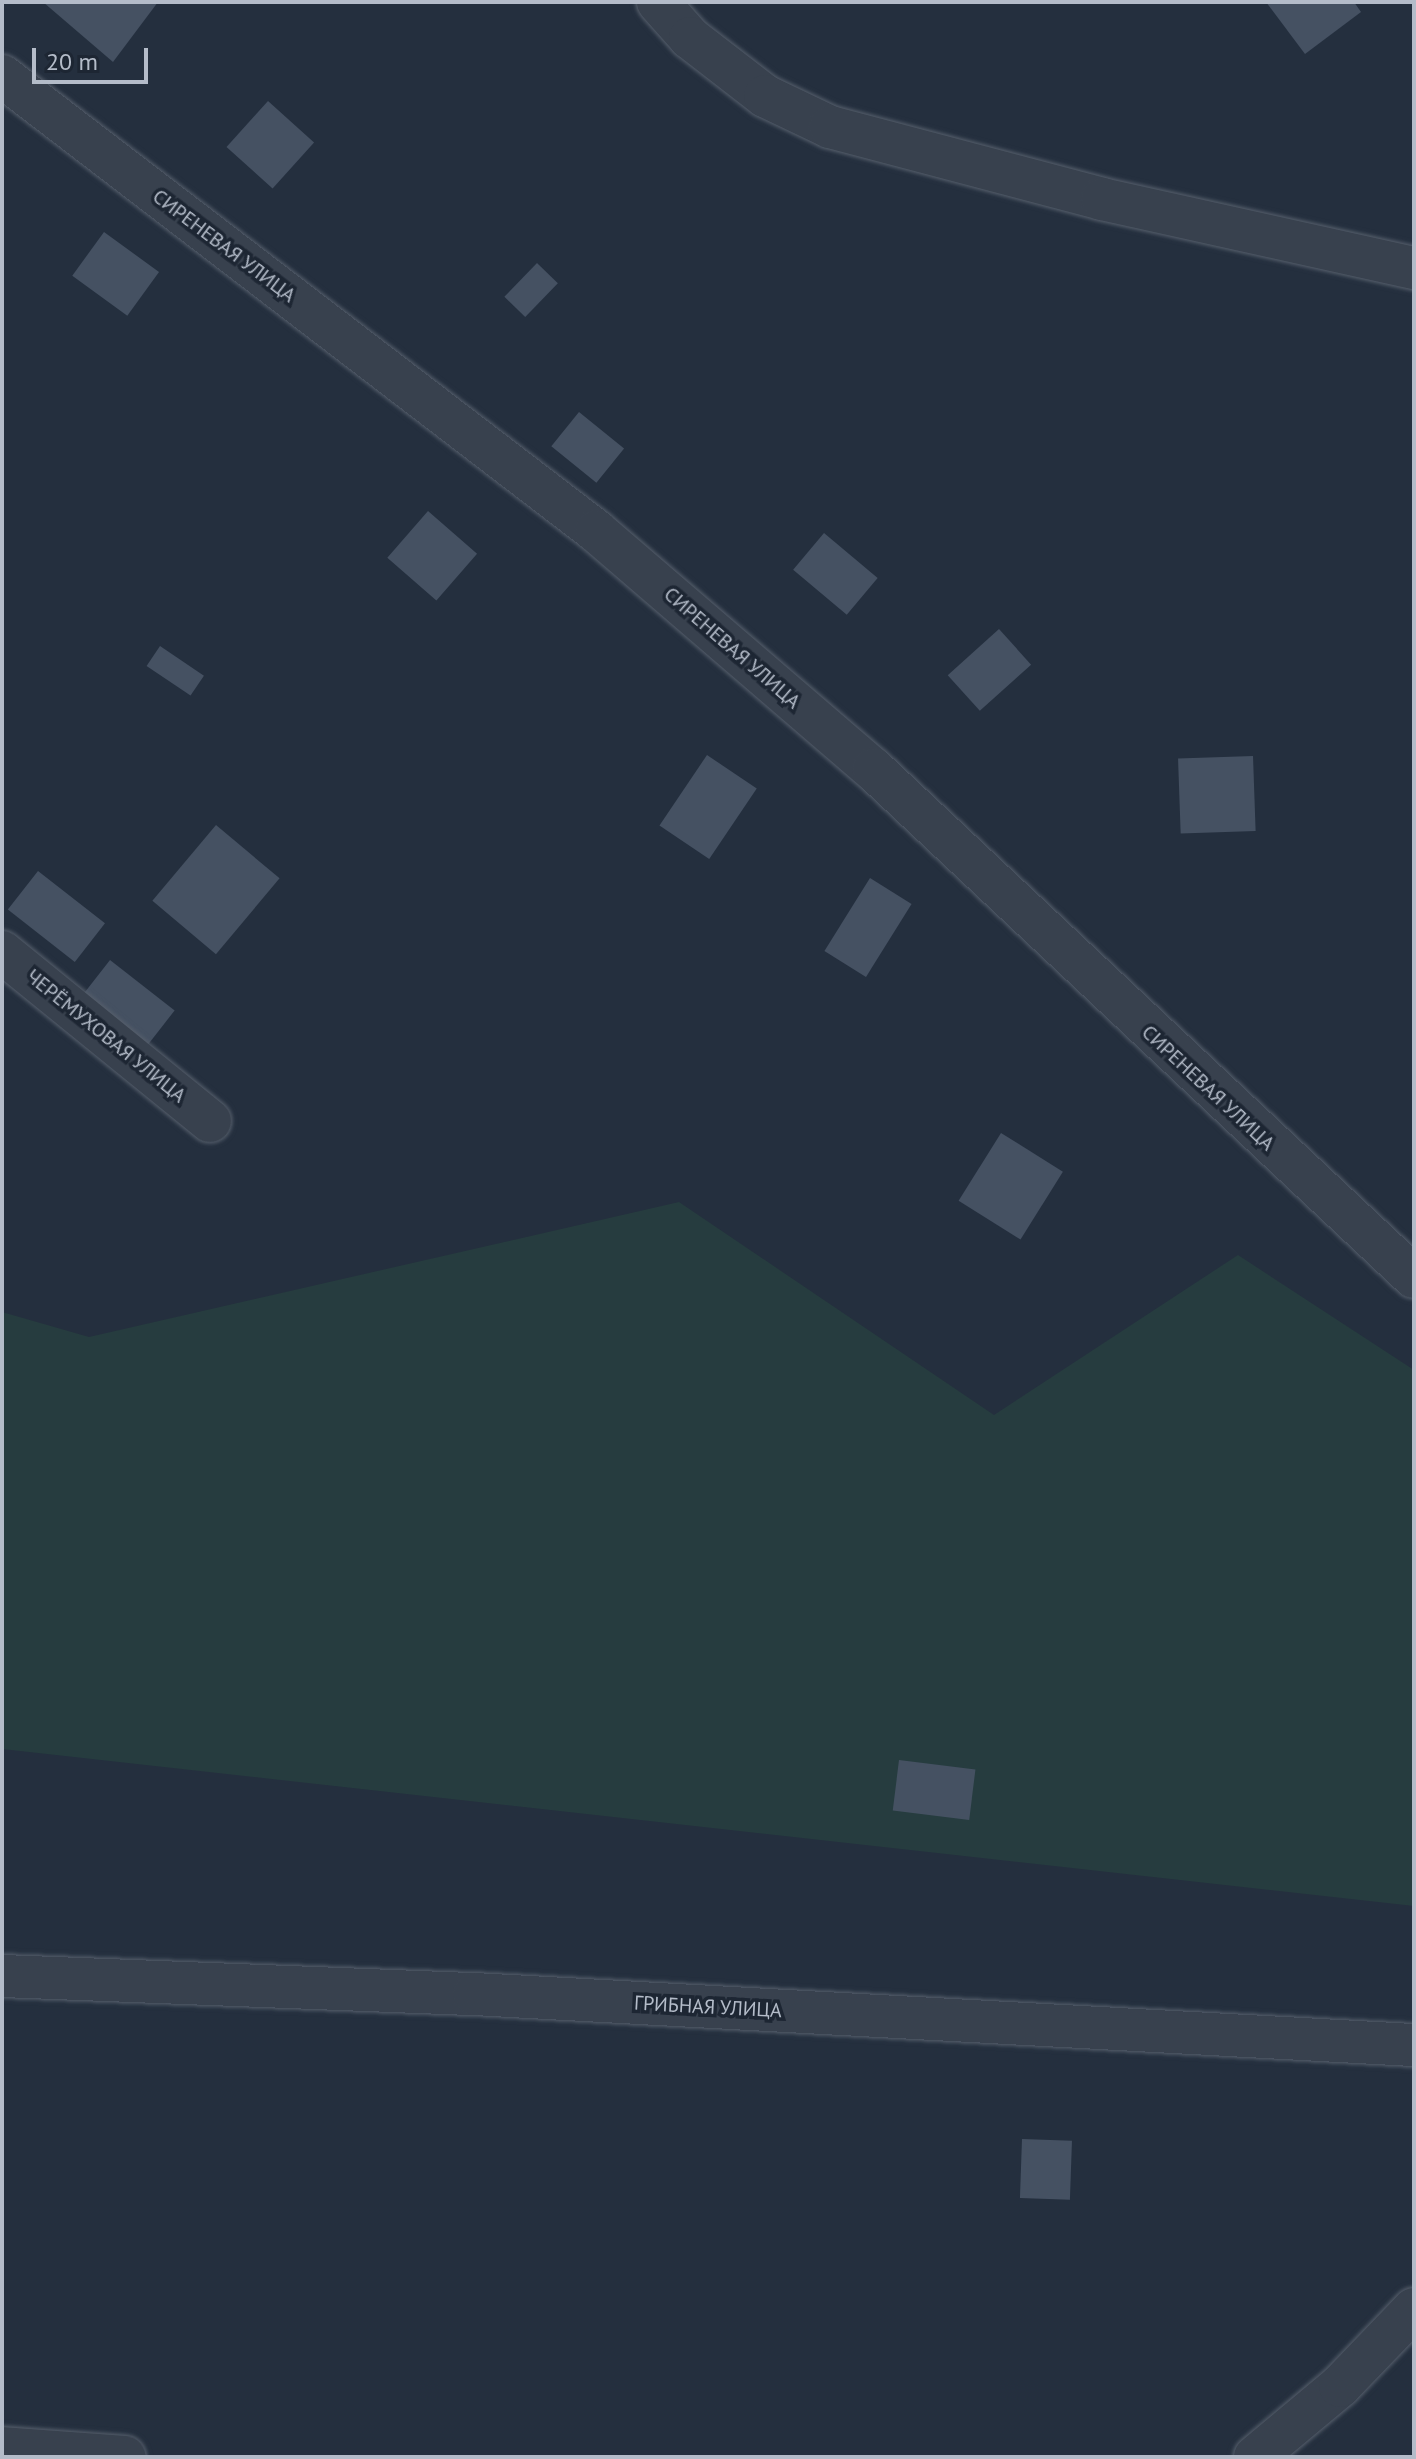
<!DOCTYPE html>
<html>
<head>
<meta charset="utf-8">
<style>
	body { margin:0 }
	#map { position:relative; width:1416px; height:2459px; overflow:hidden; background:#242f3e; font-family:"PT Sans",sans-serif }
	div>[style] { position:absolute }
	.green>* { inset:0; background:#263c3f }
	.building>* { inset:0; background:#455162; transform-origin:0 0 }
	.roads { filter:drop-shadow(0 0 2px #565f6c) drop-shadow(0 0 2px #565f6c) }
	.minor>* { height:42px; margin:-21px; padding:0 21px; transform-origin:21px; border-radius:21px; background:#38414e }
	span { translate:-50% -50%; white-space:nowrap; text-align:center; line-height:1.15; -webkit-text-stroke:7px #1d2633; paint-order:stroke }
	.street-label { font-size:20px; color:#b4bcc9 }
	.frame { position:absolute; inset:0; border:4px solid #b4bcc9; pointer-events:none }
	.scale { position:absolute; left:32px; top:48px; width:116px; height:36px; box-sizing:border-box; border:4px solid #b4bcc9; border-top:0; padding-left:10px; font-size:24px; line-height:28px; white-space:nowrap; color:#b4bcc9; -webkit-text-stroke:6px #1d2633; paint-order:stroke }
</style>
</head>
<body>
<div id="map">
	<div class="green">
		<i style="clip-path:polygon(679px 1202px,994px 1415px,1238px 1255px,1414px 1370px,1414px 1906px,2px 1749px,2px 1312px,89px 1337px)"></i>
	</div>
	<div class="building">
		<i style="clip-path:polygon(43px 2px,158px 2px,113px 62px)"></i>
		<i style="clip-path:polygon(1266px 2px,1354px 2px,1361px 12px,1305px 54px)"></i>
		<i style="left:268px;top:101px;width:62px;height:62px;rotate:42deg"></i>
		<i style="left:104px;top:232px;width:68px;height:54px;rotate:36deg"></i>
		<i style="left:537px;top:263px;width:29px;height:47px;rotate:44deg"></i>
		<i style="left:579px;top:412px;width:58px;height:44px;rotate:39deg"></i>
		<i style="left:428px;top:511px;width:65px;height:62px;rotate:41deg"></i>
		<i style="left:824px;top:533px;width:70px;height:48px;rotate:40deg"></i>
		<i style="left:999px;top:629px;width:48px;height:69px;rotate:48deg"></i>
		<i style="left:160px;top:646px;width:53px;height:24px;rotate:34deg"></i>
		<i style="left:707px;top:755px;width:60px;height:85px;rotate:34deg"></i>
		<i style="left:1253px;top:756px;width:75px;height:75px;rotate:88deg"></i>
		<i style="left:216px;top:825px;width:83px;height:99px;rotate:40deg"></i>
		<i style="left:38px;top:871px;width:85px;height:49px;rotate:38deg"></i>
		<i style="left:870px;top:878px;width:49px;height:86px;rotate:32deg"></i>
		<i style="left:110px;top:960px;width:82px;height:45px;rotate:38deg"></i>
		<i style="left:1001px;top:1133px;width:73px;height:80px;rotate:32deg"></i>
		<i style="left:899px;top:1760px;width:77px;height:51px;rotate:7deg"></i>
		<i style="left:1022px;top:2139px;width:50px;height:59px;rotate:2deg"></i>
	</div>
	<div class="roads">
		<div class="minor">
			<i style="left:658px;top:2px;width:48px;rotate:48.4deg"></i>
			<i style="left:690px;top:38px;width:95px;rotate:37.7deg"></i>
			<i style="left:765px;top:96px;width:72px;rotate:25.5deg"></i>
			<i style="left:830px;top:127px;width:281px;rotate:14.8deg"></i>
			<i style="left:1102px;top:199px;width:320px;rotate:12.5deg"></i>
			<i style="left:2px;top:76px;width:748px;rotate:37.45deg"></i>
			<i style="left:596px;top:531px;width:365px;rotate:40.7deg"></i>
			<i style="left:873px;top:769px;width:742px;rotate:43.2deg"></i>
			<i style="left:2px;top:952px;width:268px;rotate:39.1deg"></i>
			<i style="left:2px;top:1976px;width:472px;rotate:2.2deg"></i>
			<i style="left:474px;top:1994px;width:941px;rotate:3.11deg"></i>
			<i style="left:2px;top:2448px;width:123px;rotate:4.2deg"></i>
			<i style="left:1255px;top:2457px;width:111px;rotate:-39.9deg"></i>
			<i style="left:1340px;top:2386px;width:107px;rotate:-46.1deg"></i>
		</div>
	</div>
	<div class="street-label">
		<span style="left:224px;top:246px;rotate:37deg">СИРЕНЕВАЯ УЛИЦА</span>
		<span style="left:732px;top:648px;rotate:41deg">СИРЕНЕВАЯ УЛИЦА</span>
		<span style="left:106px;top:1036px;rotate:39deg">ЧЕРЁМУХОВАЯ УЛИЦА</span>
		<span style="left:1208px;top:1088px;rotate:43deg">СИРЕНЕВАЯ УЛИЦА</span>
		<span style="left:708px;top:2007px;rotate:3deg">ГРИБНАЯ УЛИЦА</span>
	</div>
	<div class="frame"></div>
	<div class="scale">20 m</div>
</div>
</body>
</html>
